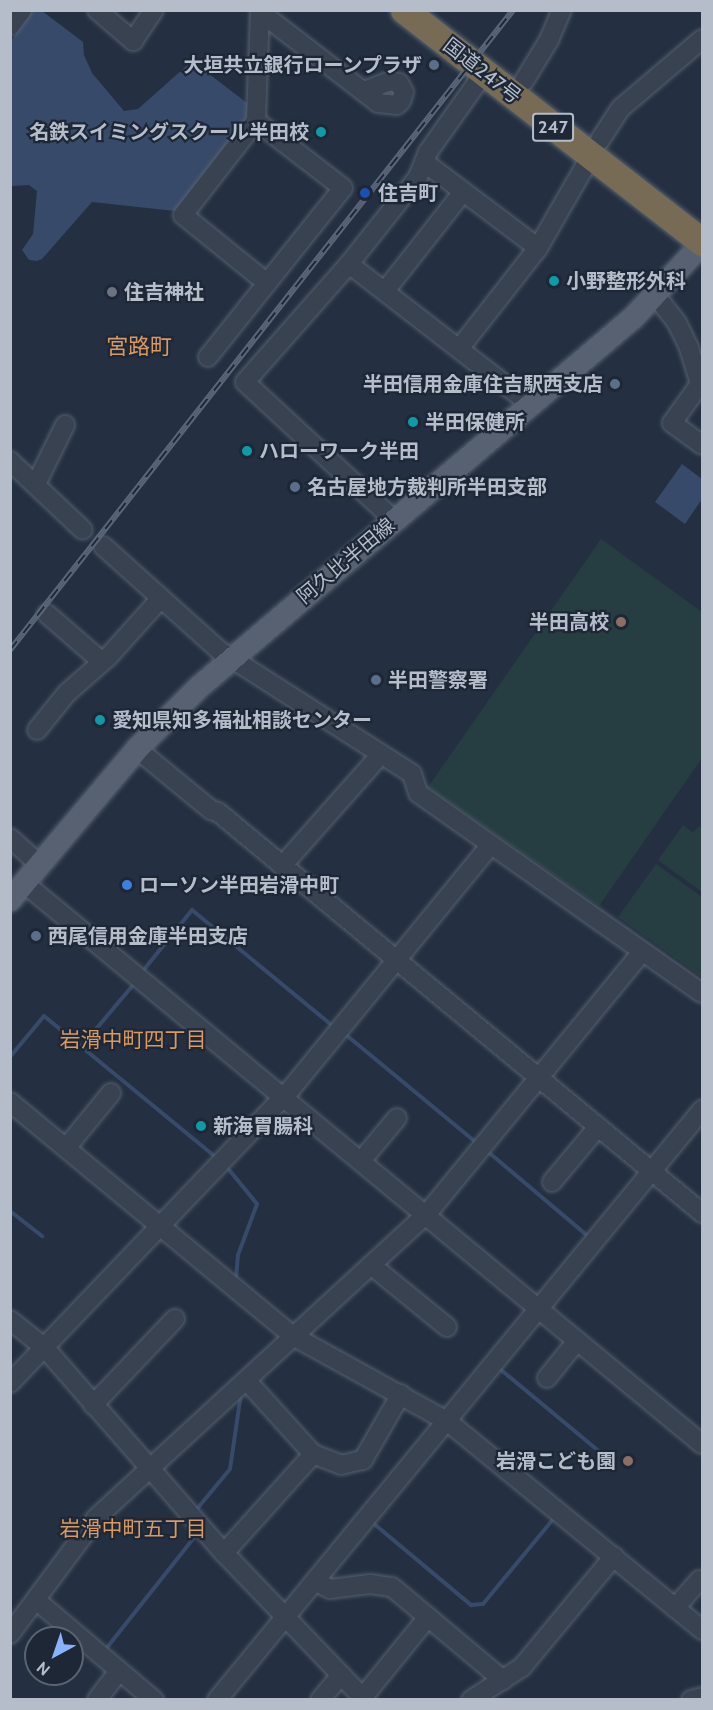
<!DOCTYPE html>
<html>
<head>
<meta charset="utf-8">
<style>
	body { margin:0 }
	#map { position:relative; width:713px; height:1710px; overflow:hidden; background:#243041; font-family:Cabin,"Noto Sans JP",sans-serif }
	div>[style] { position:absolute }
	.green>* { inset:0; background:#263e42 }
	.water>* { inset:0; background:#374a69 }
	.stream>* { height:4px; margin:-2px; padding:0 2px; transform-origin:2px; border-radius:2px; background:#374a69 }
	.roads { filter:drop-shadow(0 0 2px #56606e) drop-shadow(0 0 2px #56606e) }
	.minor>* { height:18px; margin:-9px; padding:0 9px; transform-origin:9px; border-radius:9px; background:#394251 }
	.major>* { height:22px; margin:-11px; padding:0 11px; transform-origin:11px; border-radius:11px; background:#576171 }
	.highway>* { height:27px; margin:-13.5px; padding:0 13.5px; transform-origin:13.5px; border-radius:13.5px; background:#776b55 }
	.rail>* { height:6px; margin-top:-3px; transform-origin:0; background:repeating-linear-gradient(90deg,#1d2736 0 11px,#5a6678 0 22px); box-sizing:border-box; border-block:2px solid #5a6678 }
	.dots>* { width:16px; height:16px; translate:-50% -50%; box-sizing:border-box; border:3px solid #1d2736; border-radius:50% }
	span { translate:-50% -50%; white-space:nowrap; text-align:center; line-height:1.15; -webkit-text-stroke:4.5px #1d2736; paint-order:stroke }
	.shield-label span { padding:2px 4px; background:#1d2736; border:2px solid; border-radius:4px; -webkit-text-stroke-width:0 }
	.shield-label { font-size:18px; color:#b5bdcb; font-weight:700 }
	.poi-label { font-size:20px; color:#b5bdcb; font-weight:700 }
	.right { translate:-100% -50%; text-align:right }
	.left { translate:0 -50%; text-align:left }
	.street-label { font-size:20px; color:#b5bdcb }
	.neighbourhood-label { font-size:21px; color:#da9961 }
	.quarter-label { font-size:22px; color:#da9961 }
	.frame { position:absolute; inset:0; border:12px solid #b5bdcb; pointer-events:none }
	.north { position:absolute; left:24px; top:1626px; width:60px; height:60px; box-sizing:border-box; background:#1d2736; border:2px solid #5a6372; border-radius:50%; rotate:220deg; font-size:16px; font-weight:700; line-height:24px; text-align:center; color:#b5bdcb }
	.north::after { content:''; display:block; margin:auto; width:21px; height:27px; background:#89b2fc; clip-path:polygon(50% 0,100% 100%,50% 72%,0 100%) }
</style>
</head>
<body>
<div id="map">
	<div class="green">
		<i style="clip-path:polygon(601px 539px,702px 612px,702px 758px,599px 906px,428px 787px)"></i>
		<i style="clip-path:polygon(683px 825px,693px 833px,699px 826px,702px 829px,702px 892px,658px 860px)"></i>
		<i style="clip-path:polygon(656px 864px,702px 897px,702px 977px,618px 917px)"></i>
	</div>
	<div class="water">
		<i style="clip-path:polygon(32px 11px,42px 11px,83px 42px,84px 55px,92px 73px,124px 111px,138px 109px,192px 61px,251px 106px,243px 125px,175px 211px,92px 202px,42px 259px,37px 261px,29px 260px,22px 250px,33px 234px,37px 191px,29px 185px,11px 186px,11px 41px)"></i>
		<i style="clip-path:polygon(682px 464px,702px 479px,702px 499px,685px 524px,655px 502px)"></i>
	</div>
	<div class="stream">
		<i style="left:142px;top:972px;width:80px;rotate:-51.1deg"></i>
		<i style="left:192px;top:910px;width:184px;rotate:39.5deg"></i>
		<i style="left:345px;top:1034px;width:173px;rotate:39.6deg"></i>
		<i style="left:81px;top:1047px;width:81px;rotate:-50deg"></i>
		<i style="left:10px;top:1057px;width:53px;rotate:-50.3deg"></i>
		<i style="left:44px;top:1016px;width:224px;rotate:39.4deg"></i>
		<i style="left:486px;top:1150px;width:135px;rotate:40.2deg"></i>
		<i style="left:226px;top:1166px;width:49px;rotate:50.8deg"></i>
		<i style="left:257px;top:1204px;width:54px;rotate:110.4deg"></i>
		<i style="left:238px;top:1255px;width:23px;rotate:95deg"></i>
		<i style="left:10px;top:1211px;width:41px;rotate:38deg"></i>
		<i style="left:500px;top:1369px;width:131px;rotate:39.7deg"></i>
		<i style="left:196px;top:1510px;width:53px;rotate:-50.3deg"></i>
		<i style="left:230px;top:1469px;width:76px;rotate:-81.7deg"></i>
		<i style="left:373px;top:1523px;width:128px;rotate:39.9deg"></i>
		<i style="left:471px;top:1605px;width:12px;rotate:-5deg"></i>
		<i style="left:483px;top:1604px;width:113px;rotate:-50.4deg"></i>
		<i style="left:105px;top:1650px;width:147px;rotate:-51.6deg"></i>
	</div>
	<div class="roads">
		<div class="minor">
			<i style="left:97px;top:10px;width:48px;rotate:40.7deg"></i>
			<i style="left:133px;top:41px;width:37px;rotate:-56deg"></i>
			<i style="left:260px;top:10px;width:111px;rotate:92.1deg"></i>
			<i style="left:256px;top:121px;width:119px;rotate:127.8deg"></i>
			<i style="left:183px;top:215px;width:108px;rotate:39deg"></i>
			<i style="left:260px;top:12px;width:149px;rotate:37.6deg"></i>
			<i style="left:378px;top:103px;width:19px;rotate:6deg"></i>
			<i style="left:397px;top:105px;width:6px;rotate:-45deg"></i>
			<i style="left:401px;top:101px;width:9px;rotate:-72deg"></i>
			<i style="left:404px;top:92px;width:10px;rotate:-119deg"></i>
			<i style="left:399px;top:83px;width:9px;rotate:-167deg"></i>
			<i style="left:390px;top:81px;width:28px;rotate:159deg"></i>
			<i style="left:10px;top:26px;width:20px;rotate:-53deg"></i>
			<i style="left:524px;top:81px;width:48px;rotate:-58.6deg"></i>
			<i style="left:549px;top:40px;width:33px;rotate:-67deg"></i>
			<i style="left:600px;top:140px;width:38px;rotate:-57deg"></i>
			<i style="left:621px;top:108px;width:106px;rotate:-40.4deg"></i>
			<i style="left:424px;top:162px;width:143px;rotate:37deg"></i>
			<i style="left:349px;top:264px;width:229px;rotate:37.7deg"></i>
			<i style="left:385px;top:291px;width:125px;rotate:-51.8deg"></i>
			<i style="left:656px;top:296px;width:34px;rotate:52deg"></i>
			<i style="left:677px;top:323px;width:28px;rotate:64deg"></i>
			<i style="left:689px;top:348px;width:38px;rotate:73deg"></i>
			<i style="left:700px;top:384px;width:2px"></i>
			<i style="left:459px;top:349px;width:128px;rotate:-52deg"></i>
			<i style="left:538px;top:248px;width:106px;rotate:-60.1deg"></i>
			<i style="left:208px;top:357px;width:216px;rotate:-51.4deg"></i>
			<i style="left:343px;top:188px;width:110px;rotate:-142.4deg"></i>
			<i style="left:700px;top:384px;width:48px;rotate:125.7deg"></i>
			<i style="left:672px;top:423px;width:37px;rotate:36deg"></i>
			<i style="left:10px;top:461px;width:100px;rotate:43.4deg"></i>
			<i style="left:36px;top:484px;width:66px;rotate:-63.8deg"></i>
			<i style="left:394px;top:520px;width:203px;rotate:-137.2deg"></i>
			<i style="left:245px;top:382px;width:157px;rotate:-48.6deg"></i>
			<i style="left:349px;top:264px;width:111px;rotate:-51.6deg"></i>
			<i style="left:418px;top:177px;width:27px;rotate:-68deg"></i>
			<i style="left:428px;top:152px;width:97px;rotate:-54.7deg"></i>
			<i style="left:103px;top:546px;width:157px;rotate:41.9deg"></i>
			<i style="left:220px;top:651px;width:228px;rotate:32.6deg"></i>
			<i style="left:412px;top:774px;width:20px;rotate:72deg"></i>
			<i style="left:418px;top:793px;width:347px;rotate:35.2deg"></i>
			<i style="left:47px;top:614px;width:72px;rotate:41deg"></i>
			<i style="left:37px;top:730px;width:48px;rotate:-51deg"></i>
			<i style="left:67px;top:693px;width:56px;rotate:-41.4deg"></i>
			<i style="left:109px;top:656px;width:78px;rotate:-48.1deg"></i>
			<i style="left:137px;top:749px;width:96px;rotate:39.5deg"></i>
			<i style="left:211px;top:810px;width:7px;rotate:16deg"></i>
			<i style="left:218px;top:812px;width:629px;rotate:39.64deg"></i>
			<i style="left:10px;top:838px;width:40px;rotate:42deg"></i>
			<i style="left:282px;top:866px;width:149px;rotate:-48.5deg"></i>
			<i style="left:24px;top:883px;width:880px;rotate:39.61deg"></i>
			<i style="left:10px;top:1102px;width:367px;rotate:39.6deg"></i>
			<i style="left:293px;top:1336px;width:176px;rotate:28.9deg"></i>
			<i style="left:447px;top:1421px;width:330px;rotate:39.3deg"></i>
			<i style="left:66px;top:1148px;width:71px;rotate:-50.7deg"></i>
			<i style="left:361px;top:1161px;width:56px;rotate:-50.1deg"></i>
			<i style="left:552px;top:1182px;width:72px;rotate:-50.1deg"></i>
			<i style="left:371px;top:1265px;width:98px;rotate:39.2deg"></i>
			<i style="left:10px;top:1320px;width:45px;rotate:38.7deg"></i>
			<i style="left:45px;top:1348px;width:272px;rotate:48.9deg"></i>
			<i style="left:224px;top:1553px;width:204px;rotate:46.2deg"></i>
			<i style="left:547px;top:1378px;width:48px;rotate:-51deg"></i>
			<i style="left:247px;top:1381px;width:98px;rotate:47.9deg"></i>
			<i style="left:313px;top:1454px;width:30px;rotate:21deg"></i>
			<i style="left:341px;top:1465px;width:23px;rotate:-13deg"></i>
			<i style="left:363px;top:1460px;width:76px;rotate:-60.1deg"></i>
			<i style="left:10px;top:1383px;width:405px;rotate:-46.3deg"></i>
			<i style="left:290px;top:1090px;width:315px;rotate:-50.7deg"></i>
			<i style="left:93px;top:1405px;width:119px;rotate:-46.4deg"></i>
			<i style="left:224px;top:1553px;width:133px;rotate:-48deg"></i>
			<i style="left:315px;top:1581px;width:17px;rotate:28deg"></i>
			<i style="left:330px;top:1589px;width:40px;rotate:-7.1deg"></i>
			<i style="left:370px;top:1584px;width:22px;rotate:8deg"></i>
			<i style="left:392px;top:1587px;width:145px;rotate:40deg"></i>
			<i style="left:36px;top:1600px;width:155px;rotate:40.3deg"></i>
			<i style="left:675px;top:1608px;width:37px;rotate:-49deg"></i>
			<i style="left:10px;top:1634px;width:144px;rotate:-53.4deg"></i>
			<i style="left:96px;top:1518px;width:448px;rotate:-42.6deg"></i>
			<i style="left:426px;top:1215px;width:340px;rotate:-50.6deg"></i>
			<i style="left:363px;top:1697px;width:103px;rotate:-50.9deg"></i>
			<i style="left:97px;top:1700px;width:36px;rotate:-53deg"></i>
			<i style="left:217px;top:1700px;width:764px;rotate:-50.58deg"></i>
			<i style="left:320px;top:1700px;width:33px;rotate:-50deg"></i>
			<i style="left:471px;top:1700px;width:61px;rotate:-32.9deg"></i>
			<i style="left:522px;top:1667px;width:144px;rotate:-50.3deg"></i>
			<i style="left:691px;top:1700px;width:11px;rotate:-15deg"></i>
		</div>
		<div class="major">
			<i style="left:10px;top:900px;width:197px;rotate:-49.9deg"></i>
			<i style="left:137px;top:749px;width:86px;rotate:-45deg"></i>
			<i style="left:198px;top:688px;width:572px;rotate:-40.4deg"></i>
			<i style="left:634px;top:317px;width:100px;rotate:-47deg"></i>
		</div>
		<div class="highway">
			<i style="left:404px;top:10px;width:378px;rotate:37.9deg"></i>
		</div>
	</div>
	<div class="rail">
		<i style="left:10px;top:650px;width:814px;rotate:-51.83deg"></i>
	</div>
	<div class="dots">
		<i style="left:434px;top:65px;background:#5c6f8a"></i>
		<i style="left:321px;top:132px;background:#0f9aa8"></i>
		<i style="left:365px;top:193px;background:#1a4fb4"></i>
		<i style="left:554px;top:281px;background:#0f9aa8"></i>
		<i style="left:112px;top:292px;background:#6b7280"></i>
		<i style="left:615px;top:384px;background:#5c6f8a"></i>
		<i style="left:413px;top:422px;background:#0f9aa8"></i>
		<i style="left:247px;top:451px;background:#0f9aa8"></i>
		<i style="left:295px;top:487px;background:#5c6f8a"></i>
		<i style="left:621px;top:622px;background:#8d6e63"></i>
		<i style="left:376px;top:680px;background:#5c6f8a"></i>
		<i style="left:100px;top:720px;background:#0f9aa8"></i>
		<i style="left:127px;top:885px;background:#3f7fe0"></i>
		<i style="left:36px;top:936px;background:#5c6f8a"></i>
		<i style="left:201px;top:1126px;background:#0f9aa8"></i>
		<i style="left:628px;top:1461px;background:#8d6e63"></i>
	</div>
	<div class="shield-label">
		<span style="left:553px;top:127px">247</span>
	</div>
	<div class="poi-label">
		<span class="right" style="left:422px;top:65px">大垣共立銀行ローンプラザ</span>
		<span class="right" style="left:309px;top:132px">名鉄スイミングスクール半田校</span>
		<span class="left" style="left:378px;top:193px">住吉町</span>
		<span class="left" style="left:566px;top:281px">小野整形外科</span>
		<span class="left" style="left:124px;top:292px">住吉神社</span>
		<span class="right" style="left:603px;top:384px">半田信用金庫住吉駅西支店</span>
		<span class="left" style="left:425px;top:422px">半田保健所</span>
		<span class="left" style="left:259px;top:451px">ハローワーク半田</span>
		<span class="left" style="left:307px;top:487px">名古屋地方裁判所半田支部</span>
		<span class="right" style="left:609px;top:622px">半田高校</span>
		<span class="left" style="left:388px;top:680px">半田警察署</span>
		<span class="left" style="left:112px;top:720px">愛知県知多福祉相談センター</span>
		<span class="left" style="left:139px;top:885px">ローソン半田岩滑中町</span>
		<span class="left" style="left:48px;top:936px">西尾信用金庫半田支店</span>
		<span class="left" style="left:213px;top:1126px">新海胃腸科</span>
		<span class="right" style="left:616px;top:1461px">岩滑こども園</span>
	</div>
	<div class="street-label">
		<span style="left:482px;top:71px;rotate:38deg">国道247号</span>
		<span style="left:346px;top:561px;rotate:-40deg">阿久比半田線</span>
	</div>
	<div class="neighbourhood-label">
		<span style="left:133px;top:1040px">岩滑中町四丁目</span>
		<span style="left:133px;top:1529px">岩滑中町五丁目</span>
	</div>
	<div class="quarter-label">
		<span style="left:139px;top:347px">宮路町</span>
	</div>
	<div class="frame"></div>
	<div class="north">N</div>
</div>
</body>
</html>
